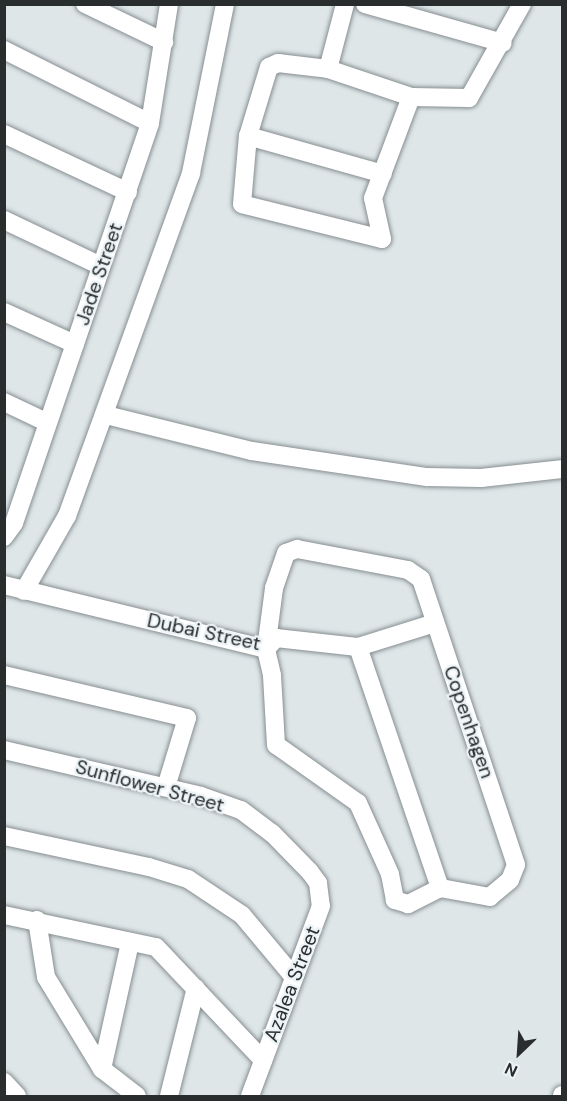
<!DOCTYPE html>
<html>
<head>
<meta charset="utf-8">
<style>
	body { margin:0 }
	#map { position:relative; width:567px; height:1101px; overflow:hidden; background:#dee6e8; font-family:"DM Sans",sans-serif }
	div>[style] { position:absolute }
	.roads { filter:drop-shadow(0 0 2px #878e91) drop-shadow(0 0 2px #878e91) }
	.minor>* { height:18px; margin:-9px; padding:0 9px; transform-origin:9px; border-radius:9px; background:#fff }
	span { translate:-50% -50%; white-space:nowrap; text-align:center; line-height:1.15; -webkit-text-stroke:4.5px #ebf3f6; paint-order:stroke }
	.street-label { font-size:20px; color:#2a2d2e }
	.frame { position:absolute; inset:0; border:6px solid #2a2d2e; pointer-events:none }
	.north { position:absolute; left:489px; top:1023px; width:60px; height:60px; -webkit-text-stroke:4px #ebf3f6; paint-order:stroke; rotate:205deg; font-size:16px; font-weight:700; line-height:24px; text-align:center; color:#2a2d2e }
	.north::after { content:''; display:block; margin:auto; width:21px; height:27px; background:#2a2d2e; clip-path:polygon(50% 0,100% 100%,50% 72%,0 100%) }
</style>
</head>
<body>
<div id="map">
	<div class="roads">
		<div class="minor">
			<i style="left:85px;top:4px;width:88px;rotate:25.7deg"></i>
			<i style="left:365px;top:4px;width:143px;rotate:15.8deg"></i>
			<i style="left:4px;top:50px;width:163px;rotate:26.6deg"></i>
			<i style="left:328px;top:69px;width:67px;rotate:-75.3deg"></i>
			<i style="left:411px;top:97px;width:108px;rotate:110.6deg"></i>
			<i style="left:373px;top:198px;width:42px;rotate:77.6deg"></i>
			<i style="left:382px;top:239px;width:144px;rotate:-166deg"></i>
			<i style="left:242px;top:204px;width:68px;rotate:-85deg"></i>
			<i style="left:248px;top:136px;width:72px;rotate:-73.1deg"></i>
			<i style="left:269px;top:67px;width:10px;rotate:-24deg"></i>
			<i style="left:278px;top:63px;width:50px;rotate:6.8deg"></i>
			<i style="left:328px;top:69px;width:88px;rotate:18.6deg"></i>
			<i style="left:411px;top:97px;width:58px;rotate:1deg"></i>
			<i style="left:469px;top:98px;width:108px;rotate:-60.6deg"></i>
			<i style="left:4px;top:134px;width:137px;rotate:25.1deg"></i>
			<i style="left:248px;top:136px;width:140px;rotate:15.7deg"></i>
			<i style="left:4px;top:220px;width:107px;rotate:25.4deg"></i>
			<i style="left:4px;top:312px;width:78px;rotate:24.3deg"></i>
			<i style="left:4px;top:402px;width:47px;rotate:25.5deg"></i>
			<i style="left:106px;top:415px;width:150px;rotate:13.9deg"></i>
			<i style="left:252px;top:451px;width:177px;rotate:8.5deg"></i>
			<i style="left:427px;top:477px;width:54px;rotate:1.1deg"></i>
			<i style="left:481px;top:478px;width:81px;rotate:-6.3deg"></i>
			<i style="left:4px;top:537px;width:17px;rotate:-54deg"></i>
			<i style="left:14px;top:523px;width:422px;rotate:-71.2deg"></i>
			<i style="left:150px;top:123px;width:121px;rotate:-80.9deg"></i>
			<i style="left:297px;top:549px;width:113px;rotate:10.7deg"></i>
			<i style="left:408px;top:570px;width:16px;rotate:35deg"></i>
			<i style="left:421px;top:579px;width:301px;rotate:71.6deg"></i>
			<i style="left:516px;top:865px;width:16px;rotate:112deg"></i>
			<i style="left:510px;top:880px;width:26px;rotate:140deg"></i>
			<i style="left:490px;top:897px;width:51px;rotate:-169.8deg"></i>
			<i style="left:440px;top:888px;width:36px;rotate:153deg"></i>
			<i style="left:408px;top:904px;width:14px;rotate:-163deg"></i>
			<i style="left:395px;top:900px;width:26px;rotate:-101deg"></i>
			<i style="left:390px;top:874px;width:78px;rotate:-114.3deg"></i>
			<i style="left:358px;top:803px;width:100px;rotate:-144.7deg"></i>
			<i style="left:276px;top:745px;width:70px;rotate:-93.3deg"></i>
			<i style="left:272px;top:675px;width:27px;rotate:-103deg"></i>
			<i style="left:266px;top:649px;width:62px;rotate:-82.5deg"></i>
			<i style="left:274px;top:588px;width:37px;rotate:-71deg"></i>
			<i style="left:286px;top:553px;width:12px;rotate:-20deg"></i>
			<i style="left:4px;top:585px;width:270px;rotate:13.7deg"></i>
			<i style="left:24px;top:591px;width:86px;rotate:-60.2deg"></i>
			<i style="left:67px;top:516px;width:365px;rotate:-70.1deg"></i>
			<i style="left:191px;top:173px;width:172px;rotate:-78.6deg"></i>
			<i style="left:358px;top:647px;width:255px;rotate:71.2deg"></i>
			<i style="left:266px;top:649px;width:15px;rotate:-48deg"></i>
			<i style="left:276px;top:638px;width:82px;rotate:6.3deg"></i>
			<i style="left:358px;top:647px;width:81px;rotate:-17.3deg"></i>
			<i style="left:4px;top:675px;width:188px;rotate:13.2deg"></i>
			<i style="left:187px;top:718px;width:72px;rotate:106.9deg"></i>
			<i style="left:4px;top:750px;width:202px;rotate:13.1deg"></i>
			<i style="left:201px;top:796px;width:42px;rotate:19.3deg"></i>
			<i style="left:241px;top:810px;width:39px;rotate:37deg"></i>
			<i style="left:272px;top:833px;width:54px;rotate:45.7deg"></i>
			<i style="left:310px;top:872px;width:14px;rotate:54deg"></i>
			<i style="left:318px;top:883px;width:23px;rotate:83deg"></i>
			<i style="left:321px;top:906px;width:203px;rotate:110.5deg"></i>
			<i style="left:4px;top:836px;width:148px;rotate:12.1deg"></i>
			<i style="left:149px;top:867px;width:41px;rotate:17.1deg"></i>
			<i style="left:188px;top:879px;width:65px;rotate:33.7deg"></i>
			<i style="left:242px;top:915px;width:80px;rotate:50.1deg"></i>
			<i style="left:4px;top:915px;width:155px;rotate:11.9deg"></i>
			<i style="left:156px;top:947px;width:156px;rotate:46.6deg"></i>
			<i style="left:37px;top:920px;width:58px;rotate:81deg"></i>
			<i style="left:46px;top:977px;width:108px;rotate:58.7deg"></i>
			<i style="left:102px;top:1069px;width:44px;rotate:37.6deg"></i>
			<i style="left:102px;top:1069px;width:129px;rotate:-77.5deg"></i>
			<i style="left:4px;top:1082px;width:19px;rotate:47deg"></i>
			<i style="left:562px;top:1095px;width:1px;rotate:90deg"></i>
			<i style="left:169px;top:1096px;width:111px;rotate:-76deg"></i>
		</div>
	</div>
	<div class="street-label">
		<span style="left:99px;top:274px;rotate:-71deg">Jade Street</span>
		<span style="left:204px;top:632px;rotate:12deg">Dubai Street</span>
		<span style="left:469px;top:722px;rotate:71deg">Copenhagen</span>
		<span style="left:150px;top:786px;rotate:15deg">Sunflower Street</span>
		<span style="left:292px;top:984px;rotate:-69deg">Azalea Street</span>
	</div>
	<div class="frame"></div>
	<div class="north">N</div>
</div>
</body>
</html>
